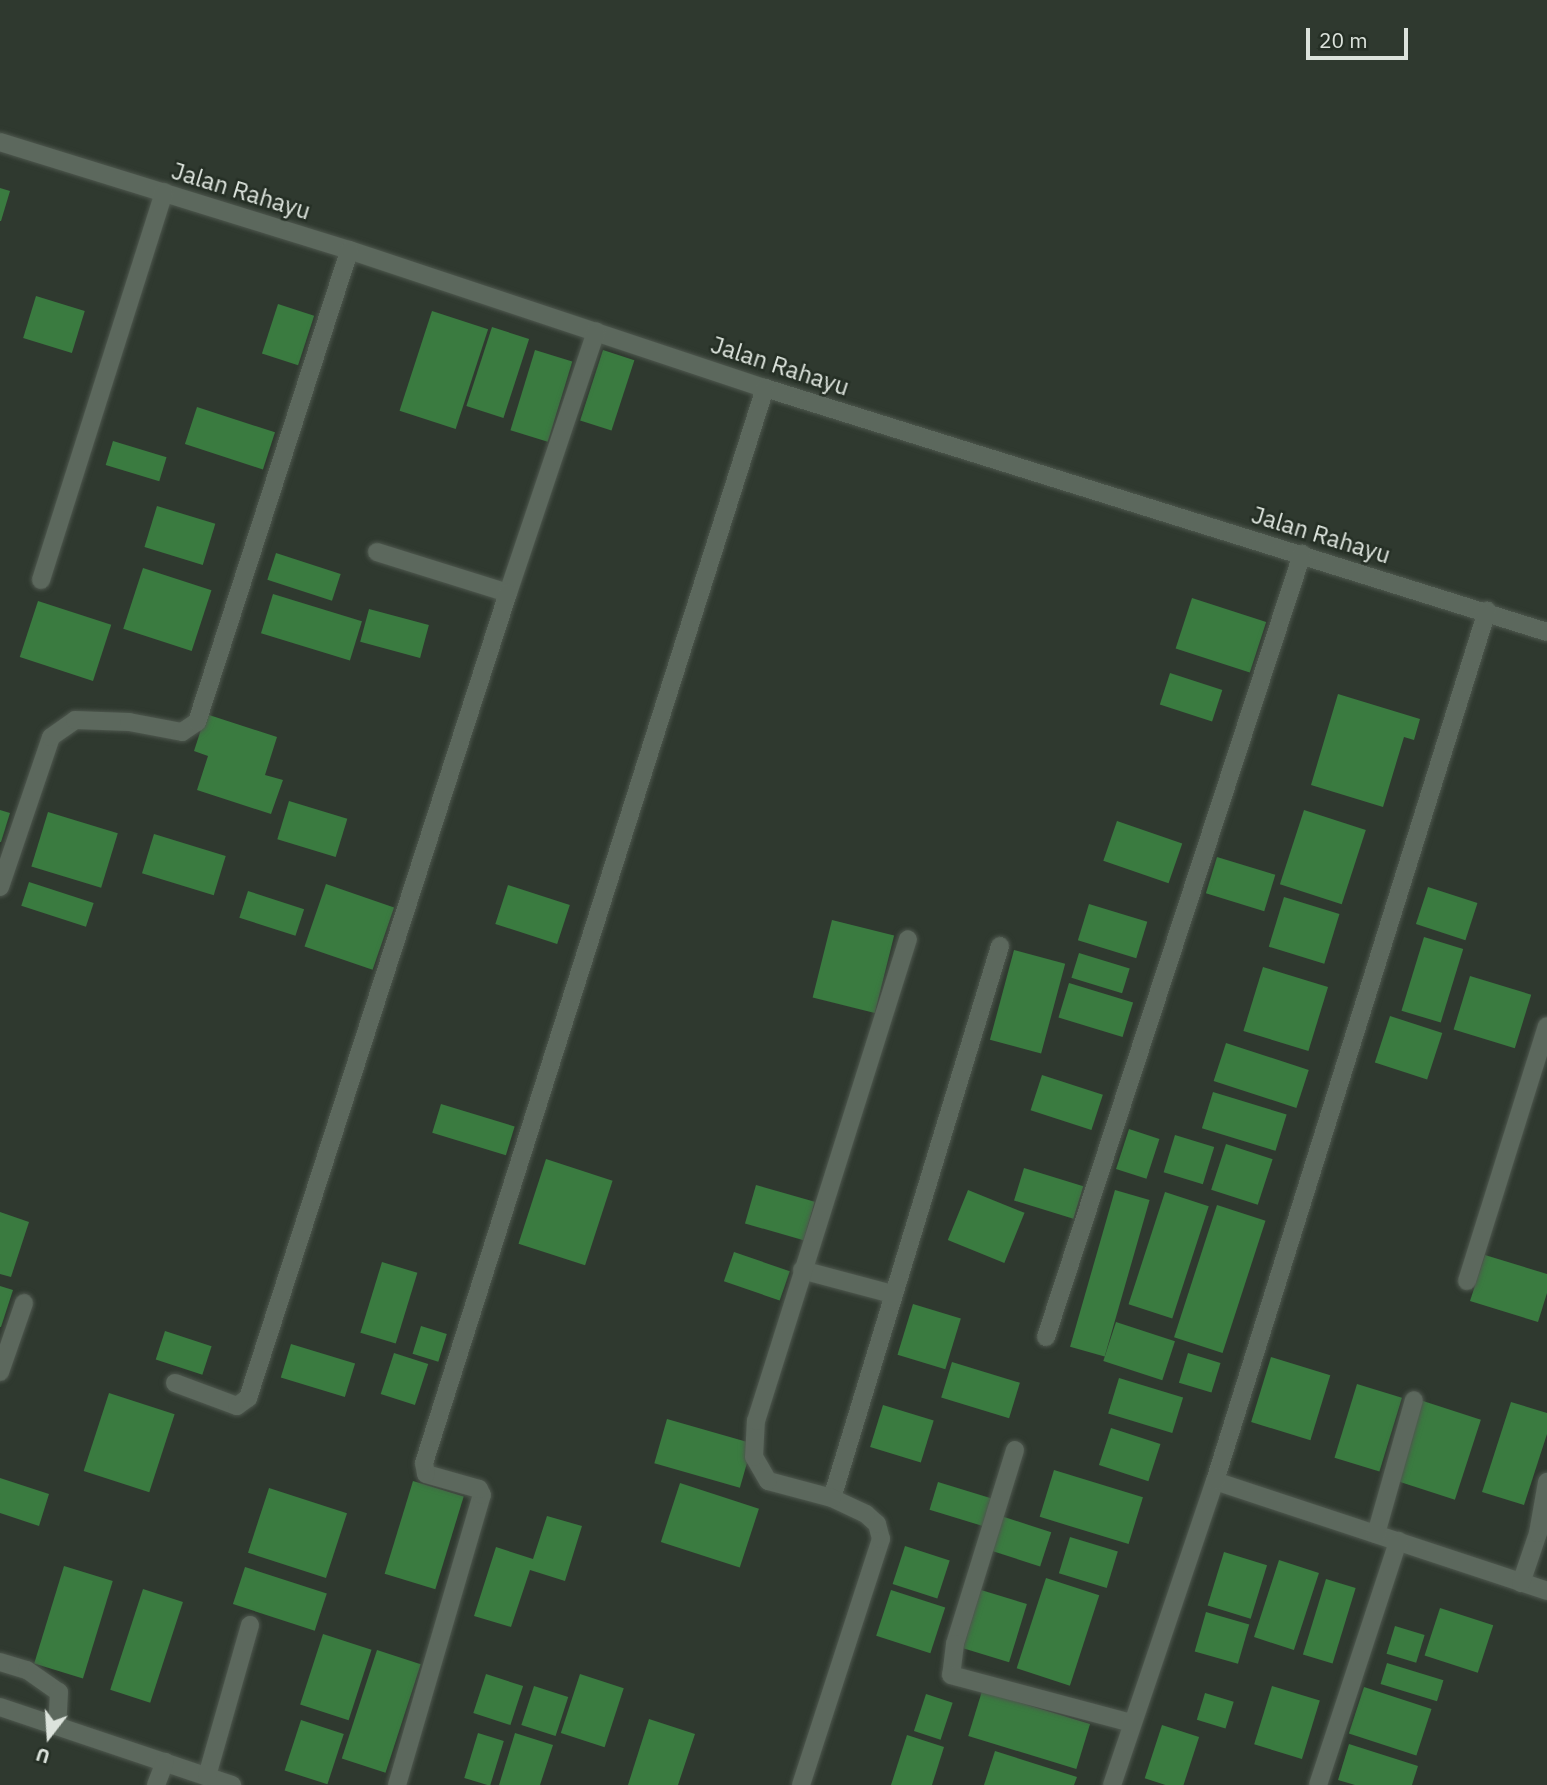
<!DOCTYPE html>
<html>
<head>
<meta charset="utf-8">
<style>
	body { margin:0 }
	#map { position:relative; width:1547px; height:1785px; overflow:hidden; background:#2f392f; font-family:"IBM Plex Sans",sans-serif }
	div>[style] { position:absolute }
	.building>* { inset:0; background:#3a7b40; transform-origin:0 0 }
	.roads { filter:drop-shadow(0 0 2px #4e574e) drop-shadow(0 0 2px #4e574e) }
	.minor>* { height:18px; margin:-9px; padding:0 9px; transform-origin:9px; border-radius:9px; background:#5c685d }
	span { translate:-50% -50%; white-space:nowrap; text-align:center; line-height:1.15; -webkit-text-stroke:5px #252f25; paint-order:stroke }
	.street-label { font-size:24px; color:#dce3dc }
	.north { position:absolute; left:14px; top:1701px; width:70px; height:70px; -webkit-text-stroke:5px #252f25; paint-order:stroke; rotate:197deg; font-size:19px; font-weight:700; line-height:28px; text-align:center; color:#dce3dc }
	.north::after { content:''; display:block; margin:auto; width:24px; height:32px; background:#dce3dc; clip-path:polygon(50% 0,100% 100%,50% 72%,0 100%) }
	.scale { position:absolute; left:1306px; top:28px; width:102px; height:32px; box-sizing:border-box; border:4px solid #dce3dc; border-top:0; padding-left:9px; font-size:21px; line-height:24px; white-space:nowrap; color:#dce3dc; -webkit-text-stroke:5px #252f25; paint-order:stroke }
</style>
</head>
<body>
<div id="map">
	<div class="building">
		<i style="clip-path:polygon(0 188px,10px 191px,1px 221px,0 221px)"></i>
		<i style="left:36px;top:296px;width:51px;height:44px;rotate:17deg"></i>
		<i style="left:278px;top:304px;width:38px;height:52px;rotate:18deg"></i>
		<i style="left:432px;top:311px;width:59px;height:105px;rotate:18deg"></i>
		<i style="left:492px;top:327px;width:39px;height:83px;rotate:18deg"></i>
		<i style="left:535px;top:350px;width:39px;height:84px;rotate:17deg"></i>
		<i style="left:603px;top:350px;width:33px;height:74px;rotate:18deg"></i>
		<i style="left:197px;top:407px;width:82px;height:39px;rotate:18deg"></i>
		<i style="left:113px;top:441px;width:56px;height:25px;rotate:17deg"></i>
		<i style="left:157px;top:506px;width:61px;height:43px;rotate:17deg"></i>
		<i style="left:276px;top:553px;width:68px;height:28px;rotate:18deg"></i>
		<i style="left:143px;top:568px;width:72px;height:64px;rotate:18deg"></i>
		<i style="left:273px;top:594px;width:93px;height:41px;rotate:17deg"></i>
		<i style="left:1192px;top:598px;width:78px;height:53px;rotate:18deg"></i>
		<i style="left:38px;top:601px;width:77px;height:59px;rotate:18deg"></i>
		<i style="left:369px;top:609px;width:62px;height:34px;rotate:15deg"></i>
		<i style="left:1170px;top:673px;width:55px;height:33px;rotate:18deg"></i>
		<i style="clip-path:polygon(1338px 694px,1420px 719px,1414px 740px,1404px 737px,1383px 807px,1311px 785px)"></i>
		<i style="clip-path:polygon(206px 714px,277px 737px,265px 775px,283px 780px,271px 814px,197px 790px,208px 756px,194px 751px)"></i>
		<i style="left:289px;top:801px;width:61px;height:40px;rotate:17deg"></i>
		<i style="clip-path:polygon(0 810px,10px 813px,1px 842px,0 842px)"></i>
		<i style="left:1304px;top:810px;width:65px;height:78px;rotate:18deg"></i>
		<i style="left:48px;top:812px;width:73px;height:57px;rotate:17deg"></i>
		<i style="left:1117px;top:821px;width:69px;height:42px;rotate:19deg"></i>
		<i style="left:154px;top:834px;width:75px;height:41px;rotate:17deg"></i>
		<i style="left:1217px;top:857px;width:61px;height:38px;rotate:17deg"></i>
		<i style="left:29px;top:882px;width:68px;height:25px;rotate:18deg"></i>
		<i style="left:326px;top:884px;width:72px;height:66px;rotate:19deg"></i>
		<i style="left:508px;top:885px;width:65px;height:41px;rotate:18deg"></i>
		<i style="left:1428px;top:887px;width:52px;height:39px;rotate:18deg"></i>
		<i style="left:248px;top:891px;width:59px;height:28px;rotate:18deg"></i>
		<i style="left:1284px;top:897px;width:58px;height:52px;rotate:17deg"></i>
		<i style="left:1089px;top:904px;width:61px;height:38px;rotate:17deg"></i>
		<i style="left:832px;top:920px;width:64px;height:80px;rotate:14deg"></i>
		<i style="left:1424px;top:937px;width:41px;height:77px;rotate:17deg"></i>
		<i style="left:1014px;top:950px;width:53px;height:93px;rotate:15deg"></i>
		<i style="left:1079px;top:953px;width:53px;height:26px;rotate:17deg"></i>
		<i style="left:1263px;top:967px;width:68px;height:67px;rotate:17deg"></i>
		<i style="left:1470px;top:976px;width:64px;height:56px;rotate:17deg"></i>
		<i style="left:1069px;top:983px;width:67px;height:36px;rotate:17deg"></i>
		<i style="left:1390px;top:1016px;width:55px;height:49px;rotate:18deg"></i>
		<i style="left:1226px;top:1043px;width:87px;height:40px;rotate:18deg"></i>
		<i style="left:1042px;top:1075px;width:64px;height:37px;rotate:18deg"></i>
		<i style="left:1213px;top:1092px;width:77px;height:38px;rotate:17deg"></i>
		<i style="left:441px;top:1104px;width:77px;height:30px;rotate:17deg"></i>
		<i style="left:1129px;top:1129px;width:32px;height:42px;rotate:18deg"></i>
		<i style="left:1175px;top:1135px;width:41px;height:39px;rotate:17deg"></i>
		<i style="left:1226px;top:1144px;width:49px;height:48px;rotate:18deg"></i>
		<i style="left:546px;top:1159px;width:70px;height:89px;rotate:18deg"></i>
		<i style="left:1024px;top:1168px;width:62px;height:34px;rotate:17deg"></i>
		<i style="left:756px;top:1185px;width:61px;height:40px;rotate:16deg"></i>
		<i style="left:968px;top:1190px;width:61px;height:54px;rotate:22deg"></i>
		<i style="left:1115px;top:1190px;width:36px;height:163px;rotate:16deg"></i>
		<i style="left:1165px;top:1192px;width:46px;height:118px;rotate:18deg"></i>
		<i style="left:1217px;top:1205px;width:51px;height:139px;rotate:18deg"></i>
		<i style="clip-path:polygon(0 1212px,29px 1222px,11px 1277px,0 1274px)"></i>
		<i style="left:734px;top:1252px;width:59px;height:31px;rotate:19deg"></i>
		<i style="clip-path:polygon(1485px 1255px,1547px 1274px,1547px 1293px,1538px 1322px,1470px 1301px)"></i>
		<i style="left:382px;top:1262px;width:37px;height:74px;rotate:17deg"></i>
		<i style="clip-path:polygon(0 1286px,13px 1290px,1px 1327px,0 1327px)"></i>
		<i style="left:913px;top:1304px;width:50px;height:53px;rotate:17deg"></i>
		<i style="left:1116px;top:1322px;width:62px;height:41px;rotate:18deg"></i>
		<i style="left:421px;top:1326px;width:27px;height:29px;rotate:17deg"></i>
		<i style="left:165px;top:1331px;width:49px;height:30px;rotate:18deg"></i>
		<i style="left:291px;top:1344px;width:67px;height:35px;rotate:17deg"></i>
		<i style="left:394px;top:1353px;width:36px;height:43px;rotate:18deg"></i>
		<i style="left:1188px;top:1353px;width:34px;height:31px;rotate:17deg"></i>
		<i style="left:1271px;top:1357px;width:62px;height:68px;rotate:17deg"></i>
		<i style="left:952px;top:1362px;width:71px;height:37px;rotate:17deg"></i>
		<i style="left:1119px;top:1378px;width:67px;height:37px;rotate:17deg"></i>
		<i style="left:1357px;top:1384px;width:47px;height:77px;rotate:17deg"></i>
		<i style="left:109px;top:1393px;width:69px;height:82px;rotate:18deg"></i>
		<i style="left:1420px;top:1400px;width:64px;height:84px;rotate:18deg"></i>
		<i style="clip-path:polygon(1511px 1402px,1547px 1413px,1547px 1434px,1524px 1505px,1482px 1492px)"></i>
		<i style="left:883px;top:1405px;width:53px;height:44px;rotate:17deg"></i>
		<i style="left:667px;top:1419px;width:89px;height:46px;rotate:16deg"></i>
		<i style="left:1111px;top:1428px;width:52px;height:39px;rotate:18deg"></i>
		<i style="left:1054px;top:1470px;width:93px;height:49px;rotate:17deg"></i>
		<i style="clip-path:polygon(0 1478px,49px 1494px,39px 1526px,0 1513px)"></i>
		<i style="left:413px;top:1481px;width:53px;height:97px;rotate:17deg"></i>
		<i style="left:938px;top:1482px;width:58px;height:29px;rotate:17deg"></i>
		<i style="left:680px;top:1483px;width:83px;height:62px;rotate:18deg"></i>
		<i style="left:269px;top:1488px;width:82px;height:68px;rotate:18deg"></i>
		<i style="left:998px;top:1515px;width:56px;height:36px;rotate:18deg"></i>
		<i style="clip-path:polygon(547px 1516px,582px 1526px,565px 1581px,530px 1570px,511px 1627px,474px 1616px,496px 1547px,533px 1559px)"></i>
		<i style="left:1070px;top:1537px;width:50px;height:38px;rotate:17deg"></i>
		<i style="left:905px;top:1546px;width:47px;height:40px;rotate:18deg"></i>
		<i style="left:1224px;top:1552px;width:45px;height:56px;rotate:17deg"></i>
		<i style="left:1279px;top:1560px;width:42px;height:81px;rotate:18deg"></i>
		<i style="left:64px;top:1566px;width:51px;height:102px;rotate:17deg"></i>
		<i style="left:245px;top:1567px;width:86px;height:39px;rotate:18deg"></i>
		<i style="left:1046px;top:1578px;width:56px;height:95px;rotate:18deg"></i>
		<i style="left:1326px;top:1579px;width:31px;height:79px;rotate:17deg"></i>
		<i style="left:143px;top:1589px;width:42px;height:106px;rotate:18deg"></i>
		<i style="left:891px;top:1590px;width:57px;height:48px;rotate:18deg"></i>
		<i style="left:981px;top:1590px;width:48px;height:61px;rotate:17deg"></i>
		<i style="left:1440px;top:1608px;width:56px;height:50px;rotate:18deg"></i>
		<i style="left:1206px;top:1612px;width:45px;height:41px;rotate:16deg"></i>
		<i style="left:1395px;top:1626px;width:31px;height:29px;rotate:17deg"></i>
		<i style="left:323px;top:1634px;width:51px;height:74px;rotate:18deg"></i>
		<i style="left:377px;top:1650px;width:46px;height:114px;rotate:18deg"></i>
		<i style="left:1387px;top:1663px;width:59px;height:22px;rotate:17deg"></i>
		<i style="left:486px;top:1674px;width:39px;height:41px;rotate:18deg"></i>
		<i style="left:580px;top:1674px;width:46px;height:62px;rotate:18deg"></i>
		<i style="left:534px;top:1686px;width:36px;height:41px;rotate:18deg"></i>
		<i style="left:1272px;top:1686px;width:50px;height:61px;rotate:17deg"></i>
		<i style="left:1364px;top:1687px;width:71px;height:49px;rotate:18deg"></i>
		<i style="left:982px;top:1691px;width:113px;height:47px;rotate:17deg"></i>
		<i style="left:1205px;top:1693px;width:30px;height:28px;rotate:17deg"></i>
		<i style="left:926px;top:1694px;width:28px;height:39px;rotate:18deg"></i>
		<i style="clip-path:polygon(649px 1719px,695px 1734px,678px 1785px,628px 1785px)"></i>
		<i style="left:301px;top:1720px;width:45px;height:53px;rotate:18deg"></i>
		<i style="left:1162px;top:1725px;width:39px;height:56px;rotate:18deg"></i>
		<i style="left:478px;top:1733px;width:27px;height:47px;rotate:17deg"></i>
		<i style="clip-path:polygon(515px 1733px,553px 1745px,540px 1785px,499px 1785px)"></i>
		<i style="clip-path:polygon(907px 1735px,944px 1747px,932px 1785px,891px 1785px)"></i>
		<i style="clip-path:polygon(1349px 1744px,1418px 1766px,1412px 1785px,1355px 1785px,1338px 1780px)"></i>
		<i style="clip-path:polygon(995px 1751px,1077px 1777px,1074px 1785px,984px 1785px)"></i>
	</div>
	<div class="roads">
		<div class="minor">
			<i style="left:0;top:142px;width:365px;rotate:17.2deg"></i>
			<i style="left:349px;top:250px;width:438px;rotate:18.4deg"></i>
			<i style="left:765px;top:388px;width:819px;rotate:17.33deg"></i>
			<i style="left:377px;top:552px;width:137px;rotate:17.4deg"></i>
			<i style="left:508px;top:593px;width:276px;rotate:-71.4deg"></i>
			<i style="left:41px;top:580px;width:407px;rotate:-72.4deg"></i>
			<i style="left:0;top:887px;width:158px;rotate:-71.2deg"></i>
			<i style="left:51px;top:737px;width:29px;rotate:-35deg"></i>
			<i style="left:75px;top:720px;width:54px;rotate:2.1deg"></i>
			<i style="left:129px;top:722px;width:54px;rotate:10.7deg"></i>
			<i style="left:182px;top:732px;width:18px;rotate:-34deg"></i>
			<i style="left:197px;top:722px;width:496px;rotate:-72.1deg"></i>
			<i style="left:802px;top:1270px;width:93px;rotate:14.9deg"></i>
			<i style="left:1467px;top:1281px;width:267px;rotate:-72.6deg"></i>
			<i style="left:1046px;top:1337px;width:824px;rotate:-71.89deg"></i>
			<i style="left:0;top:1372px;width:73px;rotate:-70.8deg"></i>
			<i style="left:175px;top:1383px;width:66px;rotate:20.4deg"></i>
			<i style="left:237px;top:1406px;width:14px;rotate:-36deg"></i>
			<i style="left:248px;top:1398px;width:846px;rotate:-72.1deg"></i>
			<i style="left:1015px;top:1450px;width:203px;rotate:107.2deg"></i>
			<i style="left:955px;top:1644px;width:31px;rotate:97deg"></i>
			<i style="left:951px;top:1675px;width:186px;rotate:14.9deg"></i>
			<i style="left:1215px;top:1481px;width:350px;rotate:18.3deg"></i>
			<i style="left:832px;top:1498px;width:577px;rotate:-73.07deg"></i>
			<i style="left:1376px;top:1534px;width:139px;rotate:-74.2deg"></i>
			<i style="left:1521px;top:1583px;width:53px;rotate:-71.2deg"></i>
			<i style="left:1538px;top:1533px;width:52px;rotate:-80deg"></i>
			<i style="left:0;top:1662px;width:28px;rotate:17deg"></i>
			<i style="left:27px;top:1670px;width:39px;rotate:35deg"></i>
			<i style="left:59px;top:1692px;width:33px;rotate:93deg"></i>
			<i style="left:0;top:1707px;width:245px;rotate:18.6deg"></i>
			<i style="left:207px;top:1776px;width:157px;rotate:-74.1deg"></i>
			<i style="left:156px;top:1785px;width:25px;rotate:-69deg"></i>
			<i style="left:397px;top:1785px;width:302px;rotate:-73.7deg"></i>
			<i style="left:482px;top:1495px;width:7px;rotate:-117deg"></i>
			<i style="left:479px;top:1489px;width:55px;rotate:-164.2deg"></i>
			<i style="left:426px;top:1474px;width:11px;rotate:-100deg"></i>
			<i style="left:424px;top:1463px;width:1128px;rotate:-72.4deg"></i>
			<i style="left:801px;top:1785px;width:259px;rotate:-72deg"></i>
			<i style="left:881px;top:1539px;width:16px;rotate:-105deg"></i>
			<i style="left:877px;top:1524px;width:15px;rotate:-138deg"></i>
			<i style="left:866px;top:1514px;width:38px;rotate:-155deg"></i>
			<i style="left:832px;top:1498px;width:66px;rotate:-165.1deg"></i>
			<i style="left:768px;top:1481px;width:28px;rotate:-120deg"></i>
			<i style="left:754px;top:1457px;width:36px;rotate:-87deg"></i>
			<i style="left:756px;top:1421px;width:505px;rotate:-72.5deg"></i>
			<i style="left:1112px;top:1785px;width:321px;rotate:-71.3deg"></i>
			<i style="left:1215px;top:1481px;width:912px;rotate:-72.64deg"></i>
			<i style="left:1318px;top:1785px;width:257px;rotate:-71.8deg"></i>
		</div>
	</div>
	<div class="street-label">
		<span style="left:241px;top:191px;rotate:17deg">Jalan Rahayu</span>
		<span style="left:780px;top:366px;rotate:18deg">Jalan Rahayu</span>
		<span style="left:1321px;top:535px;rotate:17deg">Jalan Rahayu</span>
	</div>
	<div class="north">U</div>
	<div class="scale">20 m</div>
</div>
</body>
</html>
